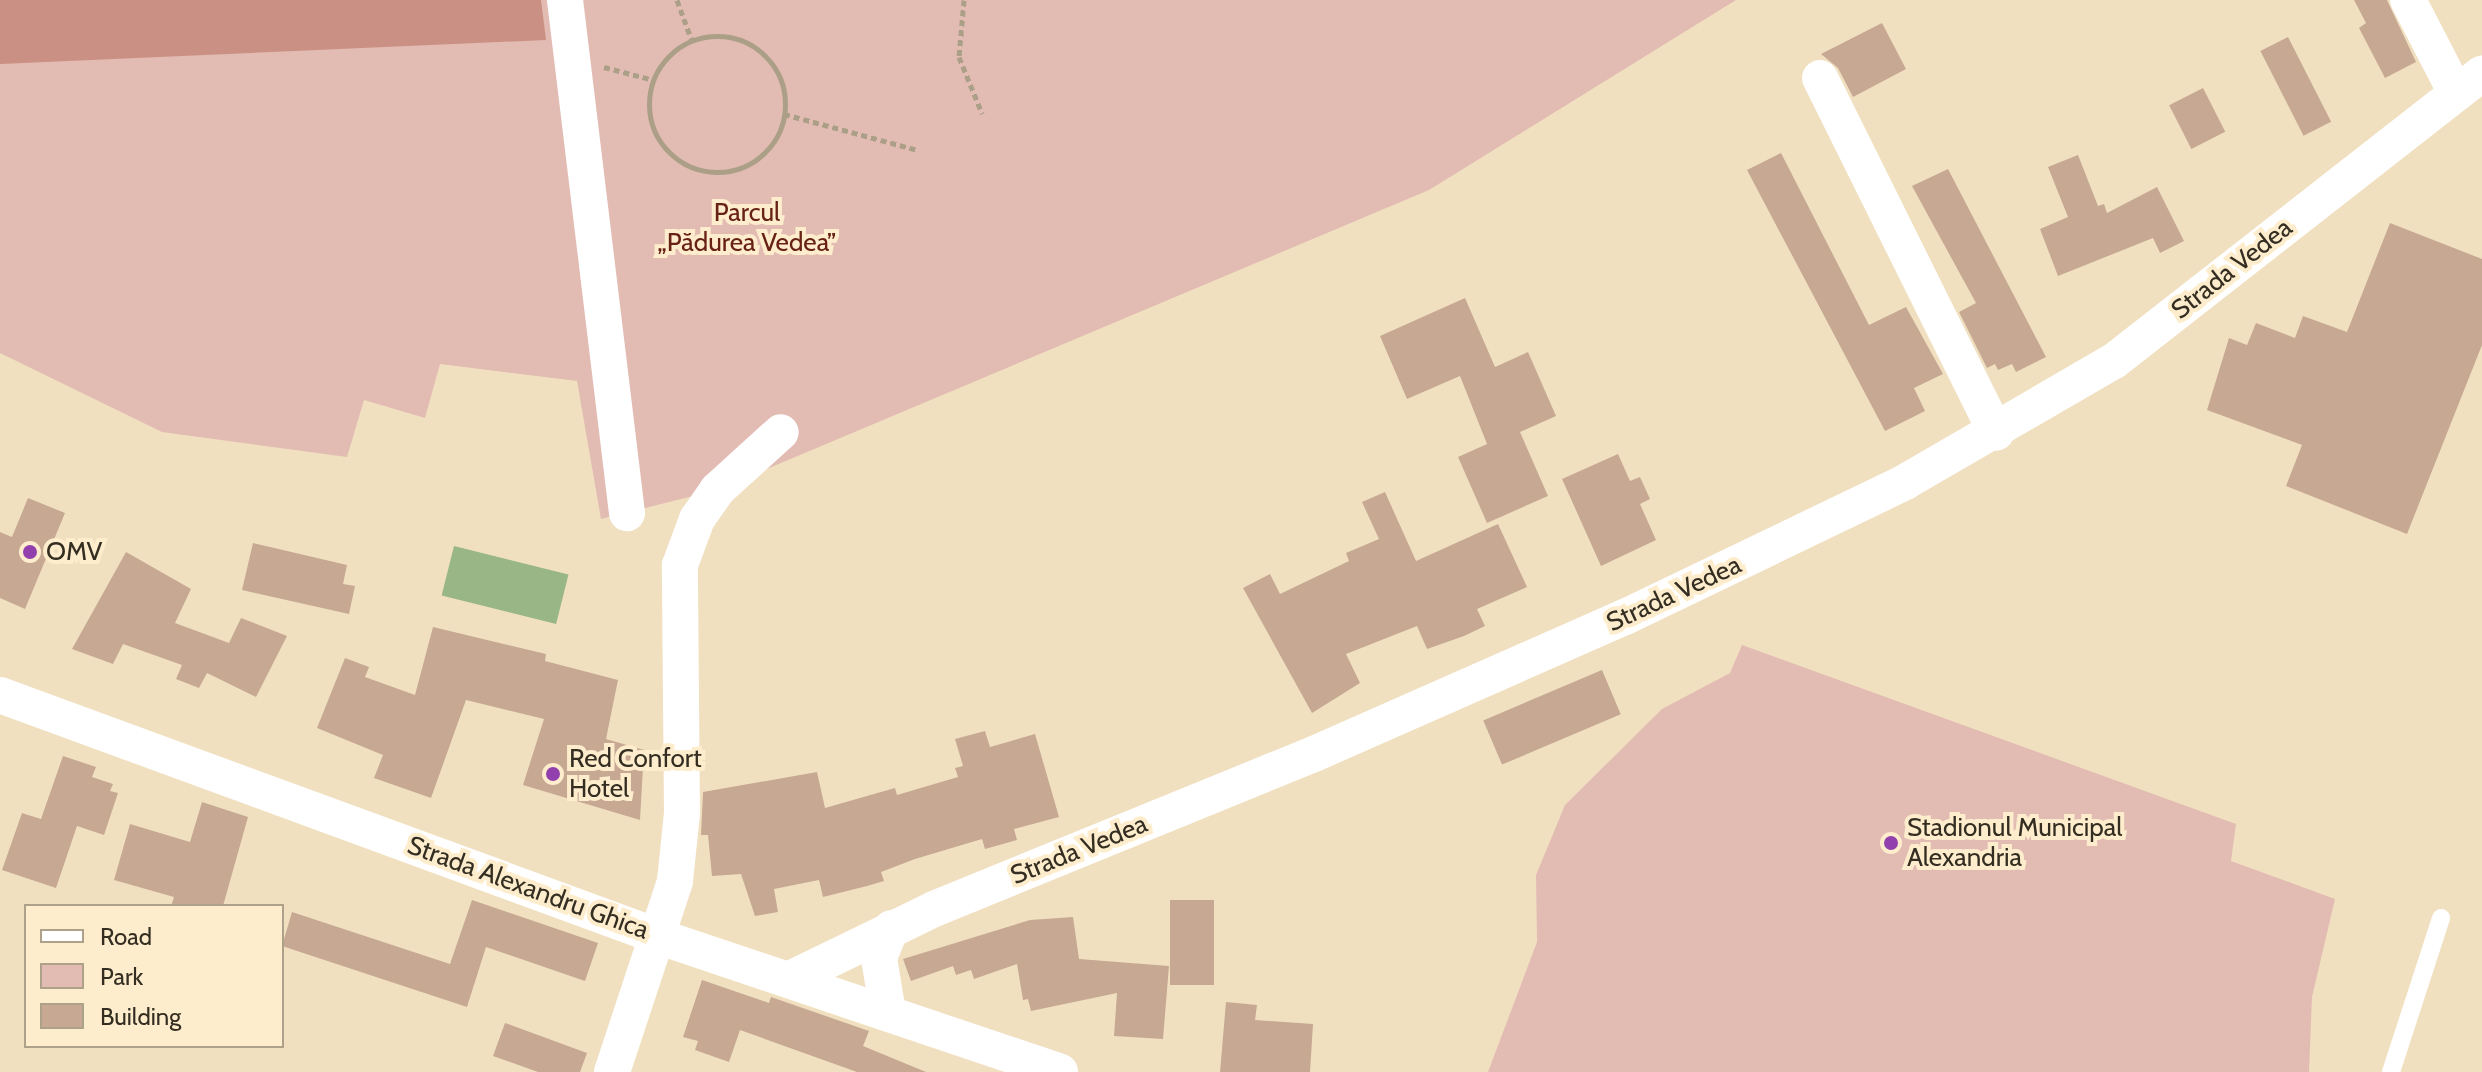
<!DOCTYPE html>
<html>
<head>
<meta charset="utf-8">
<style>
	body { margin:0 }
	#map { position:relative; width:2482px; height:1072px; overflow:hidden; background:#f1e0c0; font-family:Cabin,sans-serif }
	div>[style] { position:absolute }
	.green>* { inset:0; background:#e2bbb3 }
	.forest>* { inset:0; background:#ca9083 }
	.water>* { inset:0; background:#99b686; transform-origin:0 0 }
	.building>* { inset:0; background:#c6a893; transform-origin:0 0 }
	.path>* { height:5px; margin-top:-2.5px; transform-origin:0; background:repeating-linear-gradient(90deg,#ac9f87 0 6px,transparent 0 10px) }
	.path>.ring { margin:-2.5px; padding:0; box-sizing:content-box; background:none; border:5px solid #ac9f87; border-radius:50% }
	.lane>* { height:18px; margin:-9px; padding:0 9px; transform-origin:9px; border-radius:9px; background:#fff }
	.street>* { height:36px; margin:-18px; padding:0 18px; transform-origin:18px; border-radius:18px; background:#fff }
	.dots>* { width:22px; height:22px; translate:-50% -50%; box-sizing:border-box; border:4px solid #feedcd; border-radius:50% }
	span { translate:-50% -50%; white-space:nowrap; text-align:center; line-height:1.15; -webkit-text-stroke:8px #feedcd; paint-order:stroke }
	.park-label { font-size:26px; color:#682215 }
	.street-label { font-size:26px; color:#342e22 }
	.poi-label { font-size:26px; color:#342e22 }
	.left { translate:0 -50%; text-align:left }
	.legend { position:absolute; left:24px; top:904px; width:260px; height:144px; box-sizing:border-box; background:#feedcd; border:2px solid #ada189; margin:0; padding:10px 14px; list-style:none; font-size:24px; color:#342e22 }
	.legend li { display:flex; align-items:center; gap:16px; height:40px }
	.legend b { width:40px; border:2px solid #ada189 }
</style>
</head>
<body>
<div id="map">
	<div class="green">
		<i style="clip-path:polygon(0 0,1736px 0,1429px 190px,717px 490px,601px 519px,577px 381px,440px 364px,425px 418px,364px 400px,347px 457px,162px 432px,0 353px)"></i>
		<i style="clip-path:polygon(1742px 645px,2236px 824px,2231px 861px,2335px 899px,2312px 997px,2309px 1072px,1488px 1072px,1537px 942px,1536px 875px,1565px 805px,1662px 709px,1730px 673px)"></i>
	</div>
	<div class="forest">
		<i style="clip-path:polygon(0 0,541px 0,546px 40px,0 64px)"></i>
	</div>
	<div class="water">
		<i style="left:454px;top:546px;width:118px;height:51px;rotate:14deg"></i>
	</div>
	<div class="building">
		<i style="clip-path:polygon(2354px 0,2387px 0,2416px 62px,2385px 78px,2359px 28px,2366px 23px)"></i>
		<i style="clip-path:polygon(1882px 23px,1906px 69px,1853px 97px,1838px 68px,1821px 54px)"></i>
		<i style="left:2288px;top:37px;width:95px;height:31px;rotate:63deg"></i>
		<i style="left:2203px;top:88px;width:49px;height:38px;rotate:63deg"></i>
		<i style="clip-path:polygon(1781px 153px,1869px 325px,1906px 307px,1943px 374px,1914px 388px,1925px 411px,1885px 431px,1747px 170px)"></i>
		<i style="clip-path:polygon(2078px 155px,2098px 206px,2104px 204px,2107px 213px,2157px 187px,2184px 241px,2160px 253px,2153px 238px,2058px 276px,2040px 229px,2068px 217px,2048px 167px)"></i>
		<i style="clip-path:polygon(1948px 169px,2046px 357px,2016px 372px,2012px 364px,1998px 370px,1995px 364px,1987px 368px,1959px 312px,1976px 303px,1912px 186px)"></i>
		<i style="clip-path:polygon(2390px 223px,2482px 259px,2482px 345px,2407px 534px,2286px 486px,2302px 445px,2207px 410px,2229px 338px,2247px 345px,2256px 323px,2295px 338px,2303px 316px,2347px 332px)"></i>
		<i style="clip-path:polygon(1465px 298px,1495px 367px,1528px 352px,1556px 416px,1520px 432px,1548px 496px,1487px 523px,1458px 457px,1487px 444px,1460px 376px,1407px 399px,1380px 336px)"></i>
		<i style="clip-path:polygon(1618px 454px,1630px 481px,1640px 477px,1650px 499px,1640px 504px,1656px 540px,1601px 566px,1562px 479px)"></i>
		<i style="clip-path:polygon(1385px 492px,1416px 561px,1498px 524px,1527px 587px,1477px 609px,1485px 626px,1464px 636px,1427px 649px,1417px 626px,1346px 654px,1360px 683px,1312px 713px,1243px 588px,1270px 574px,1280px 594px,1349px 561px,1346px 553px,1379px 539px,1362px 502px)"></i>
		<i style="clip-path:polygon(28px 498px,65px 513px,25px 609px,0 598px,0 532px,12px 537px)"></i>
		<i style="clip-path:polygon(253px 543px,347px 565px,343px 584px,355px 586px,349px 614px,242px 590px)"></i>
		<i style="clip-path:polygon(126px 552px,191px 589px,175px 623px,229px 643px,241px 618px,287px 636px,256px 697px,207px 673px,199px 688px,176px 679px,182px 665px,123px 644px,113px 664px,72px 649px)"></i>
		<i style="clip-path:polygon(433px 627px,546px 654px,545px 661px,618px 680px,606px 739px,644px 750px,640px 820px,523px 785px,544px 719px,466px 700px,431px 798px,374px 778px,383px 755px,317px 728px,345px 658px,369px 667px,365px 677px,415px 695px)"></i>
		<i style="left:1602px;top:670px;width:48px;height:129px;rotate:67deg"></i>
		<i style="clip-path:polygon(985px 731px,990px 747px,1035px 734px,1059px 817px,1014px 829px,1017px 840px,985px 849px,982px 839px,915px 859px,881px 872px,884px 881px,867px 886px,823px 897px,819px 880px,774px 889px,778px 912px,755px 916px,741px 874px,712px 876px,708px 835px,701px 835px,703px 792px,817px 772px,825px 808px,895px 788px,897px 795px,958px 777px,955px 768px,963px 766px,955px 739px)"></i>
		<i style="clip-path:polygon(63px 756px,96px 767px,92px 777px,113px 784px,110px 791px,118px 793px,104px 835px,77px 826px,56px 888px,2px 870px,22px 813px,41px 819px)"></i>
		<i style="clip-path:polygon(202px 802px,248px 817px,223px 906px,171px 906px,174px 897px,114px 880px,130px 824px,190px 842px)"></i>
		<i style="clip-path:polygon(472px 900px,598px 943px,585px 981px,486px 947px,467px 1007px,282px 946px,292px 912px,450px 964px)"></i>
		<i style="left:1170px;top:900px;width:44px;height:85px"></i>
		<i style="clip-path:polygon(1073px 917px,1079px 959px,1169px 966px,1163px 1039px,1114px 1036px,1117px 993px,1031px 1011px,1028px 999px,1023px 1000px,1017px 964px,974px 979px,971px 970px,956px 975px,953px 966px,911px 981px,903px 959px,1030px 920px)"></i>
		<i style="clip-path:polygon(702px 980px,769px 1003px,771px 997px,869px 1031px,863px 1046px,926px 1072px,857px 1072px,740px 1030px,729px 1062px,695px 1050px,698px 1041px,683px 1037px)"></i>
		<i style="clip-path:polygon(1226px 1002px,1257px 1005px,1255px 1020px,1313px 1024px,1310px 1072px,1220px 1072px)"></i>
		<i style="clip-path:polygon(505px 1023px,587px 1053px,580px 1072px,538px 1072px,493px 1056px)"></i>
	</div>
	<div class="path">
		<i style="left:677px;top:0;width:44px;rotate:69.9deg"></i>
		<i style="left:964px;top:0;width:57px;rotate:95deg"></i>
		<i style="left:959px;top:57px;width:61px;rotate:67.7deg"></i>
		<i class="ring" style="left:649px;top:36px;width:131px;height:131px"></i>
		<i style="left:604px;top:67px;width:52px;rotate:14.6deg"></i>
		<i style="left:784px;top:114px;width:138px;rotate:15.1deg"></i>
	</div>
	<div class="lane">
		<i style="left:2391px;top:1072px;width:162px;rotate:-72deg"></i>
	</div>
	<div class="street">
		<i style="left:565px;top:0;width:517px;rotate:83.11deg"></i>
		<i style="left:2408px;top:0;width:105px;rotate:62.7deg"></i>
		<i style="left:1820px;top:78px;width:396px;rotate:63.6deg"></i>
		<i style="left:0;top:695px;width:703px;rotate:20.14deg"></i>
		<i style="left:660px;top:937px;width:422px;rotate:18.6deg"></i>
		<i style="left:790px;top:979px;width:160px;rotate:-25.9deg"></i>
		<i style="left:934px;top:909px;width:410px;rotate:-22.2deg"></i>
		<i style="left:1314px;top:754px;width:340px;rotate:-23.8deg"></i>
		<i style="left:1625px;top:617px;width:311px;rotate:-25.7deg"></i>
		<i style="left:1905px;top:482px;width:241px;rotate:-30.1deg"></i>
		<i style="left:2114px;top:361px;width:467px;rotate:-38deg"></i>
		<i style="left:888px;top:1013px;width:56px;rotate:-99.3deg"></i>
		<i style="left:879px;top:958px;width:32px;rotate:-68deg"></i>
		<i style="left:612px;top:1072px;width:201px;rotate:-71.7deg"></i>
		<i style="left:675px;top:881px;width:68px;rotate:-84.1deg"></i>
		<i style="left:682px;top:813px;width:248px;rotate:-90.5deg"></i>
		<i style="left:680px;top:565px;width:49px;rotate:-69.7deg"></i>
		<i style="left:697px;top:519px;width:35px;rotate:-55deg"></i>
		<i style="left:717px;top:490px;width:86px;rotate:-42.2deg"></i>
	</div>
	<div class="dots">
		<i style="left:30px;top:552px;background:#9340af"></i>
		<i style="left:553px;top:774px;background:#9340af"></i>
		<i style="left:1891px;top:843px;background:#9340af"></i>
	</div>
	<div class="park-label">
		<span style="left:747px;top:228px">Parcul<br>„Pădurea Vedea”</span>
	</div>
	<div class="street-label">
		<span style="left:2232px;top:269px;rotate:-38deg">Strada Vedea</span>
		<span style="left:1674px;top:594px;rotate:-25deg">Strada Vedea</span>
		<span style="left:1079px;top:850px;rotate:-22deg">Strada Vedea</span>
		<span style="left:528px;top:888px;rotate:20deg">Strada Alexandru Ghica</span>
	</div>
	<div class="poi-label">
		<span class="left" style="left:46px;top:552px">OMV</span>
		<span class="left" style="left:569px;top:774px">Red Confort<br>Hotel</span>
		<span class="left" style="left:1907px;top:843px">Stadionul Municipal<br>Alexandria</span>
	</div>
	<ul class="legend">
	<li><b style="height:10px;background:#fff"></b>Road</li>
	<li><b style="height:22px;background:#e2bbb3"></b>Park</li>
	<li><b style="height:22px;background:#c6a893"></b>Building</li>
	</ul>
</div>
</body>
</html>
